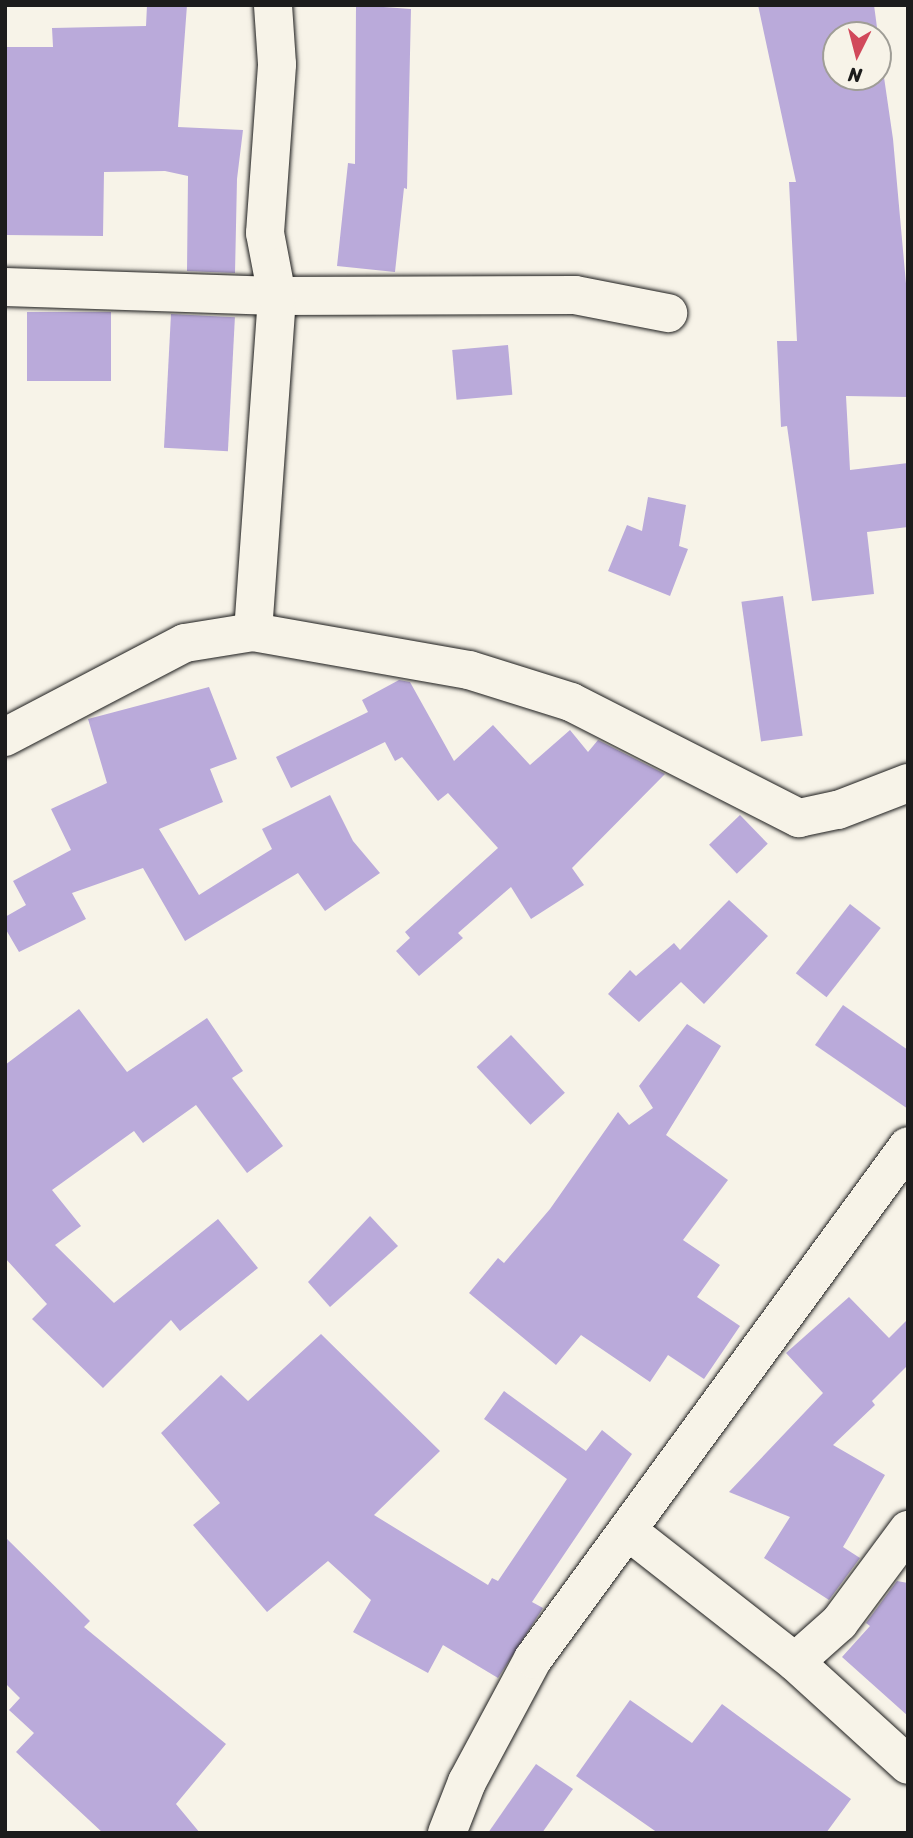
<!DOCTYPE html>
<html>
<head>
<meta charset="utf-8">
<style>
	body { margin:0 }
	#map { position:relative; width:913px; height:1838px; overflow:hidden; background:#f7f3e8; font-family:Sriracha,sans-serif }
	div>[style] { position:absolute }
	.building>* { inset:0; background:#baaada; transform-origin:0 0 }
	.roads { filter:drop-shadow(0 0 2px #1c1c1c) drop-shadow(0 0 2px #1c1c1c) }
	.minor>* { height:38px; margin:-19px; padding:0 19px; transform-origin:19px; border-radius:19px; background:#f7f3e8 }
	span { translate:-50% -50%; white-space:nowrap; text-align:center; line-height:1.15; -webkit-text-stroke:7px #f7f3e8; paint-order:stroke }
	.frame { position:absolute; inset:0; border:7px solid #1c1c1c; pointer-events:none }
	.north { position:absolute; left:822px; top:21px; width:70px; height:70px; box-sizing:border-box; background:#f7f3e8; border:2px solid #9f9d96; border-radius:50%; rotate:186deg; font-size:19px; font-weight:700; line-height:28px; text-align:center; color:#1c1c1c }
	.north::after { content:''; display:block; margin:auto; width:24px; height:32px; background:#d1495b; clip-path:polygon(50% 0,100% 100%,50% 72%,0 100%) }
</style>
</head>
<body>
<div id="map">
	<div class="building">
		<i style="clip-path:polygon(147px 5px,187px 5px,178px 127px,243px 130px,237px 179px,235px 273px,187px 271px,188px 176px,165px 171px,104px 172px,103px 236px,5px 235px,5px 47px,53px 47px,52px 28px,146px 26px)"></i>
		<i style="clip-path:polygon(356px 5px,411px 9px,407px 189px,404px 188px,395px 272px,337px 266px,348px 163px,355px 164px)"></i>
		<i style="clip-path:polygon(758px 5px,874px 5px,878px 35px,836px 35px,836px 77px,878px 77px,878px 36px,893px 139px,908px 306px,908px 397px,846px 396px,850px 470px,908px 463px,908px 527px,867px 532px,874px 594px,812px 601px,787px 426px,781px 427px,777px 341px,797px 341px,789px 182px,796px 182px)"></i>
		<i style="left:27px;top:312px;width:84px;height:69px"></i>
		<i style="left:171px;top:314px;width:64px;height:134px;rotate:3deg"></i>
		<i style="left:508px;top:345px;width:50px;height:56px;rotate:85deg"></i>
		<i style="clip-path:polygon(648px 497px,686px 505px,679px 546px,688px 549px,670px 596px,608px 571px,627px 525px,642px 531px)"></i>
		<i style="left:783px;top:596px;width:141px;height:42px;rotate:82deg"></i>
		<i style="clip-path:polygon(399px 680px,410px 682px,454px 761px,493px 725px,530px 765px,570px 730px,588px 752px,598px 740px,665px 774px,572px 868px,584px 885px,531px 919px,511px 887px,458px 933px,463px 938px,419px 976px,396px 951px,410px 938px,405px 932px,498px 848px,448px 793px,438px 801px,402px 757px,395px 761px,385px 742px,291px 788px,276px 757px,368px 712px,362px 700px)"></i>
		<i style="clip-path:polygon(209px 687px,237px 759px,210px 769px,223px 802px,159px 829px,199px 895px,272px 849px,262px 829px,330px 795px,353px 841px,380px 873px,325px 911px,298px 873px,185px 941px,143px 868px,72px 893px,86px 919px,19px 952px,5px 928px,5px 917px,26px 905px,13px 881px,71px 850px,51px 809px,107px 783px,88px 719px)"></i>
		<i style="left:740px;top:815px;width:40px;height:43px;rotate:46deg"></i>
		<i style="clip-path:polygon(729px 900px,768px 936px,704px 1004px,681px 982px,639px 1022px,608px 994px,630px 970px,636px 976px,674px 943px,680px 950px)"></i>
		<i style="left:850px;top:904px;width:39px;height:88px;rotate:38deg"></i>
		<i style="clip-path:polygon(843px 1005px,908px 1050px,908px 1109px,815px 1045px)"></i>
		<i style="clip-path:polygon(79px 1009px,127px 1072px,207px 1018px,243px 1071px,232px 1078px,283px 1146px,247px 1173px,196px 1105px,143px 1143px,134px 1131px,52px 1190px,81px 1226px,55px 1245px,114px 1303px,218px 1219px,258px 1268px,180px 1331px,171px 1320px,103px 1388px,32px 1319px,47px 1304px,5px 1258px,5px 1065px)"></i>
		<i style="clip-path:polygon(687px 1024px,721px 1046px,666px 1135px,728px 1180px,683px 1240px,720px 1265px,697px 1297px,740px 1326px,704px 1379px,668px 1355px,650px 1382px,581px 1335px,556px 1365px,469px 1293px,498px 1258px,504px 1263px,550px 1209px,618px 1112px,629px 1125px,653px 1108px,639px 1086px)"></i>
		<i style="left:511px;top:1035px;width:79px;height:47px;rotate:47deg"></i>
		<i style="clip-path:polygon(370px 1216px,398px 1246px,330px 1307px,308px 1282px)"></i>
		<i style="clip-path:polygon(849px 1297px,889px 1338px,908px 1319px,908px 1365px,872px 1401px,875px 1405px,833px 1445px,885px 1475px,843px 1547px,860px 1558px,829px 1600px,764px 1558px,790px 1517px,729px 1492px,823px 1393px,786px 1353px)"></i>
		<i style="clip-path:polygon(321px 1334px,440px 1451px,374px 1515px,488px 1585px,492px 1578px,498px 1581px,567px 1479px,484px 1419px,504px 1391px,586px 1451px,602px 1430px,632px 1454px,532px 1602px,543px 1608px,498px 1678px,443px 1645px,428px 1673px,353px 1632px,371px 1600px,328px 1561px,267px 1612px,193px 1525px,220px 1503px,161px 1433px,221px 1375px,248px 1401px)"></i>
		<i style="clip-path:polygon(5px 1537px,90px 1621px,84px 1627px,226px 1744px,176px 1804px,200px 1833px,103px 1833px,16px 1752px,34px 1733px,9px 1710px,20px 1698px,5px 1683px)"></i>
		<i style="clip-path:polygon(897px 1581px,908px 1583px,908px 1716px,842px 1657px,870px 1626px,866px 1623px)"></i>
		<i style="clip-path:polygon(630px 1700px,692px 1743px,722px 1704px,851px 1799px,826px 1833px,658px 1833px,576px 1776px)"></i>
		<i style="clip-path:polygon(536px 1764px,573px 1789px,542px 1833px,488px 1833px)"></i>
	</div>
	<div class="roads">
		<div class="minor">
			<i style="left:5px;top:287px;width:272px;rotate:1.9deg"></i>
			<i style="left:277px;top:296px;width:298px;rotate:-0.2deg"></i>
			<i style="left:575px;top:295px;width:95px;rotate:11deg"></i>
			<i style="left:253px;top:632px;width:337px;rotate:-85.9deg"></i>
			<i style="left:277px;top:296px;width:64px;rotate:-100.8deg"></i>
			<i style="left:265px;top:233px;width:169px;rotate:-85.9deg"></i>
			<i style="left:277px;top:64px;width:59px;rotate:-93.9deg"></i>
			<i style="left:5px;top:737px;width:203px;rotate:-27.6deg"></i>
			<i style="left:185px;top:643px;width:69px;rotate:-9.2deg"></i>
			<i style="left:253px;top:632px;width:219px;rotate:10deg"></i>
			<i style="left:469px;top:670px;width:107px;rotate:17.4deg"></i>
			<i style="left:571px;top:702px;width:256px;rotate:27deg"></i>
			<i style="left:799px;top:818px;width:40px;rotate:-12deg"></i>
			<i style="left:838px;top:810px;width:75px;rotate:-21.1deg"></i>
			<i style="left:628px;top:1531px;width:212px;rotate:38.1deg"></i>
			<i style="left:795px;top:1662px;width:59px;rotate:-41.6deg"></i>
			<i style="left:839px;top:1623px;width:116px;rotate:-53.4deg"></i>
			<i style="left:795px;top:1662px;width:153px;rotate:42.3deg"></i>
			<i style="left:447px;top:1833px;width:55px;rotate:-68.6deg"></i>
			<i style="left:467px;top:1782px;width:140px;rotate:-61.8deg"></i>
			<i style="left:533px;top:1659px;width:635px;rotate:-53.83deg"></i>
		</div>
	</div>
	<div class="frame"></div>
	<div class="north">N</div>
</div>
</body>
</html>
